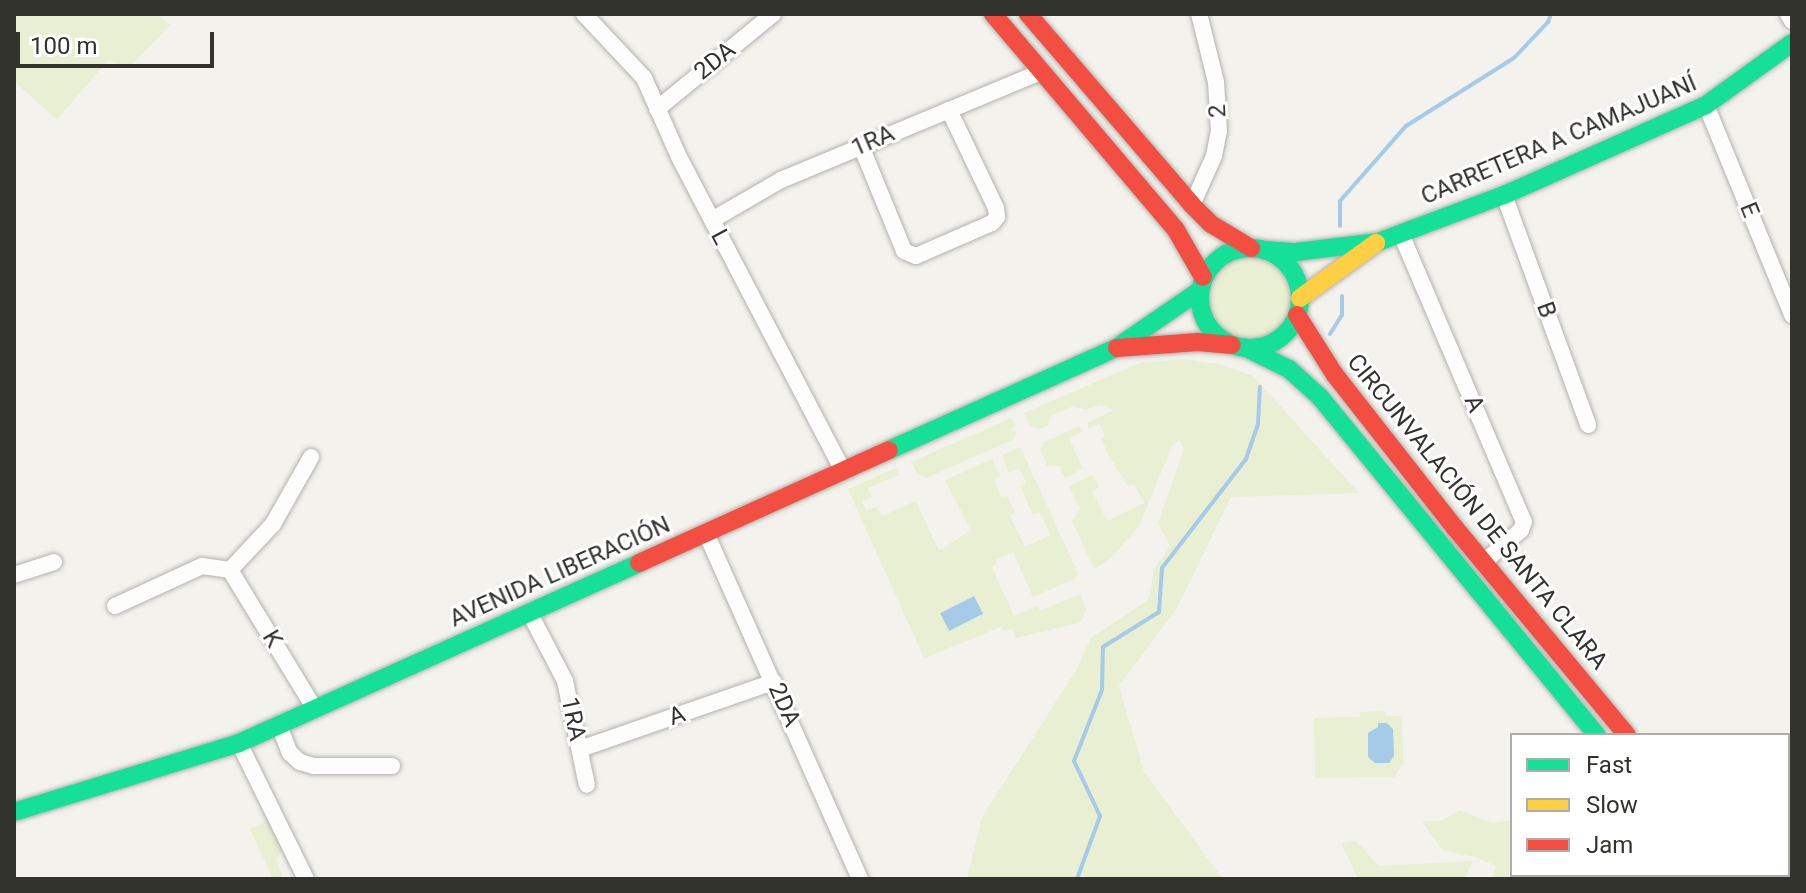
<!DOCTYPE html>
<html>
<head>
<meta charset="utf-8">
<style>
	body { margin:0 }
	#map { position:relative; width:1806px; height:893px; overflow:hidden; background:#f3f2ec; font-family:Roboto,sans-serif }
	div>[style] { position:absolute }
	.green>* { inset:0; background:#e9efd3 }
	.round { border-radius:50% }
	.water>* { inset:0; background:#a6cbe8; transform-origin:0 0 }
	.stream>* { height:4px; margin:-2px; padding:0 2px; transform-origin:2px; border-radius:2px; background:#a6cbe8 }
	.roads { filter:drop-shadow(0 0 2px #b3b2ad) drop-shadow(0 0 2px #b3b2ad) }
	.street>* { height:16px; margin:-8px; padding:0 8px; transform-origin:8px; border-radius:8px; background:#fdfdfc }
	.fast>* { height:18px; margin:-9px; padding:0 9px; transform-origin:9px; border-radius:9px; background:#16e098 }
	.fast>.ring { margin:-9px; padding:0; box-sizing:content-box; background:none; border:18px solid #16e098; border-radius:50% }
	.slow>* { height:18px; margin:-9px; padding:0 9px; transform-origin:9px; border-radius:9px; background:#ffcf43 }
	.jam>* { height:18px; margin:-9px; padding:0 9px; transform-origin:9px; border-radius:9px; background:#f24e42 }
	span { translate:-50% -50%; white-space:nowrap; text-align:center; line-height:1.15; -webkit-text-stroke:6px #fff; paint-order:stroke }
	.street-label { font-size:24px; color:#33332e }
	.frame { position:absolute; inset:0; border:16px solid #33332e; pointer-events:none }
	.legend { position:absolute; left:1510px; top:733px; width:280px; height:144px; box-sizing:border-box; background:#fff; border:2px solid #adadab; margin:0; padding:10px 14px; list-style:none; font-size:24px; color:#33332e }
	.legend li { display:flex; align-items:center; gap:16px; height:40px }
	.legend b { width:40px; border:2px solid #adadab }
	.scale { position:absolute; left:16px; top:32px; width:198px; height:36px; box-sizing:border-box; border:4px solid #33332e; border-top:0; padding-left:10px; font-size:24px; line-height:28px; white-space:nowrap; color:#33332e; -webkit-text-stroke:6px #fff; paint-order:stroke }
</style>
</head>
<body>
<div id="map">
	<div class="green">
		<i style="clip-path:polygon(14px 14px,157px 14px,170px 25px,128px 69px,108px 60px,57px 120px,14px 81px)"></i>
		<i class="round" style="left:1208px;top:257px;width:82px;height:82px"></i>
		<i style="clip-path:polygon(1183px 359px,1223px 365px,1253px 376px,1359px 493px,1231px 497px,1177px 608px,1119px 686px,1144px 772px,1223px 879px,967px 879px,982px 817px,1075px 672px,1091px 638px,1149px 599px,1154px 569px,1170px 547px,1158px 523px,1184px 449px,1180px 440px,1172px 446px,1139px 526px,1112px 557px,1094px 569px,1072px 521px,1080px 509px,1069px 486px,1093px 475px,1099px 487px,1092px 491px,1107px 521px,1144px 503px,1134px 484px,1128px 486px,1110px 458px,1101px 438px,1105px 436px,1100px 424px,1089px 428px,1087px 423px,1114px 410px,1099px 405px,1085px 410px,1074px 406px,1051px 415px,1048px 426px,1038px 429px,1030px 425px,1024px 413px,1140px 363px)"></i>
		<i style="clip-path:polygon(1012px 418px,1015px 426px,1011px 430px,1016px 432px,1014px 439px,926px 478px,917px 474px,911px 462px)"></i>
		<i style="clip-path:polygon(1079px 426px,1082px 432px,1069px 438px,1083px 469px,1065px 478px,1059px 466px,1047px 466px,1041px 450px,1044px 442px)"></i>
		<i style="clip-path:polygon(1020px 447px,1078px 573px,1075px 579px,1033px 597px,1013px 552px,996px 560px,997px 564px,992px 567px,1014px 616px,1038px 606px,1040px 611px,1080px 594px,1086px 609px,1083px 618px,1079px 623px,1016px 638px,1012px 628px,1003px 631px,1001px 627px,924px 658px,848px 489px,896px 468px,899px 475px,868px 488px,872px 497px,862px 501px,866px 511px,877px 507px,882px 516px,916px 501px,939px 551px,971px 530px,945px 480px,992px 459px,1000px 476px,994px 480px,1002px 498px,1007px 496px,1015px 513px,1010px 516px,1025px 547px,1050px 535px,1040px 512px,1033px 515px,1020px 486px,1026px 483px,1019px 468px,1009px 472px,1002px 455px)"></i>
		<i style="clip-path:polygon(1385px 711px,1386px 716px,1402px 716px,1403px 765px,1394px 777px,1315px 778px,1314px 718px,1360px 717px,1360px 712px)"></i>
		<i style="clip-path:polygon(1460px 810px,1492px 823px,1512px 820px,1512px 875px,1588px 875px,1592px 879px,1491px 879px,1496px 866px,1475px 857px,1442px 850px,1422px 821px,1441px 821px)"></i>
		<i style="clip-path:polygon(268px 820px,282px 849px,277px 859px,283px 879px,273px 879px,250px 829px)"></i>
		<i style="clip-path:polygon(1356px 841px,1379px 866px,1473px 861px,1466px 877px,1470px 879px,1358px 879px,1341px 843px)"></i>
	</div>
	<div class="water">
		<i style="left:974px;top:596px;width:20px;height:38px;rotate:63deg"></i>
		<i style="clip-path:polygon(1378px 723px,1387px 723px,1393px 729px,1394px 756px,1389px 763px,1375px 763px,1368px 757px,1368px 733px,1378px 727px)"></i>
	</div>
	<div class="stream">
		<i style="left:1340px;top:226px;width:25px;rotate:-90deg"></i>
		<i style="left:1340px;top:201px;width:100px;rotate:-48.7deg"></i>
		<i style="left:1406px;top:126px;width:128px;rotate:-32.2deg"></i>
		<i style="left:1514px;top:58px;width:50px;rotate:-46.6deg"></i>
		<i style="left:1548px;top:22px;width:9px;rotate:-69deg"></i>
		<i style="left:1330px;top:334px;width:22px;rotate:-58deg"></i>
		<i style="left:1342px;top:315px;width:19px;rotate:-90deg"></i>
		<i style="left:1077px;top:879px;width:67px;rotate:-69.9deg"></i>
		<i style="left:1100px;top:816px;width:61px;rotate:-115.3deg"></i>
		<i style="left:1074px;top:761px;width:76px;rotate:-68.5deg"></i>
		<i style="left:1102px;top:690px;width:43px;rotate:-88.7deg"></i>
		<i style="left:1103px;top:647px;width:66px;rotate:-32deg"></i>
		<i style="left:1159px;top:612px;width:44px;rotate:-86.1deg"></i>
		<i style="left:1162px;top:568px;width:138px;rotate:-52.4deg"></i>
		<i style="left:1246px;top:459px;width:37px;rotate:-71deg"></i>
		<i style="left:1258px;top:424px;width:37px;rotate:-87deg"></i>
	</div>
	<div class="roads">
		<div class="street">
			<i style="left:584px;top:14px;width:88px;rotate:46.8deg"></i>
			<i style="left:644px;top:78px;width:86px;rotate:66.1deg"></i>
			<i style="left:679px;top:157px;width:354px;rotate:62.4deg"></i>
			<i style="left:1788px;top:14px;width:8px;rotate:60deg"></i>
			<i style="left:1706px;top:105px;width:227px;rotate:67.7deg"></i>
			<i style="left:657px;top:109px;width:150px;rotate:-39.3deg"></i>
			<i style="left:861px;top:146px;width:113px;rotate:67.7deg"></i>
			<i style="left:904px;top:251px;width:13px;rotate:23deg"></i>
			<i style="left:916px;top:256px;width:83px;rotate:-23.5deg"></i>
			<i style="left:992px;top:223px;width:8px;rotate:-50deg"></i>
			<i style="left:997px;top:217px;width:9px;rotate:-96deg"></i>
			<i style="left:996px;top:208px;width:109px;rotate:-115.6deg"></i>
			<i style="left:1504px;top:195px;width:245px;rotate:69.9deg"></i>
			<i style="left:1192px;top:205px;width:54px;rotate:-65.8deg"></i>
			<i style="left:1214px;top:156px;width:25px;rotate:-79deg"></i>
			<i style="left:1219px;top:131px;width:49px;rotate:-93.5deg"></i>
			<i style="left:1216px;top:82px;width:70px;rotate:-104deg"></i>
			<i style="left:712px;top:220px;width:80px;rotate:-30.1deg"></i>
			<i style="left:781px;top:180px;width:281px;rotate:-22.6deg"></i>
			<i style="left:1401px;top:234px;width:313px;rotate:66.9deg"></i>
			<i style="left:1524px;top:522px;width:9px;rotate:111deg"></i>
			<i style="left:1521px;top:530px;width:49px;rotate:139.1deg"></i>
			<i style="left:706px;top:533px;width:379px;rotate:66deg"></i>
			<i style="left:230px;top:570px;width:163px;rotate:58.6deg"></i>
			<i style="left:14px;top:575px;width:42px;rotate:-18deg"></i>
			<i style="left:115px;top:606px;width:96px;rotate:-24.7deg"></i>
			<i style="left:202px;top:566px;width:28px;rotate:8deg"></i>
			<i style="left:230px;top:570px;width:63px;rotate:-46.9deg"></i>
			<i style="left:273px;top:524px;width:77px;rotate:-60.4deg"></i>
			<i style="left:529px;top:612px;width:78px;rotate:62.4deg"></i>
			<i style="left:565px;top:681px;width:106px;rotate:78.1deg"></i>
			<i style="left:279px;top:725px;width:30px;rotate:69deg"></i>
			<i style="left:290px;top:753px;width:13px;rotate:42deg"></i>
			<i style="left:300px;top:762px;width:15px;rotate:16deg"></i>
			<i style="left:314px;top:766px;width:78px"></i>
			<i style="left:239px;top:743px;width:152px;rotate:63.8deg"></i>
			<i style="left:580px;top:749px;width:205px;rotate:-19.1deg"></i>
		</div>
		<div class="fast">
			<i class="ring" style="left:1200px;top:248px;width:82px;height:82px"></i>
			<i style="left:1264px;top:250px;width:32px;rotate:4deg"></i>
			<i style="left:1296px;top:252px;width:83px;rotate:-7deg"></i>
			<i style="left:1378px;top:242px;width:134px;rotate:-20.5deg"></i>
			<i style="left:1504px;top:195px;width:221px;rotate:-24deg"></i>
			<i style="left:1706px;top:105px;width:106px;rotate:-35.8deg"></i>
			<i style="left:1246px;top:348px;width:48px;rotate:26deg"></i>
			<i style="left:1289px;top:369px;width:42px;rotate:42.1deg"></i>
			<i style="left:1320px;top:397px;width:437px;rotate:50.7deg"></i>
			<i style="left:889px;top:450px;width:249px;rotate:-24.2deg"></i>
			<i style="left:1116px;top:348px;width:101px;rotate:-34.5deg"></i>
			<i style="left:14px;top:812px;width:235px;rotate:-17deg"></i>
			<i style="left:239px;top:743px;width:439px;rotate:-24.2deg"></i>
			<i style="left:1700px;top:875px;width:5px;rotate:53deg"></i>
			<i style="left:1728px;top:875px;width:5px;rotate:53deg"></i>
		</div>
		<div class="slow">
			<i style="left:1300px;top:298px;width:94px;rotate:-35.9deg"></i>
		</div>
		<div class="jam">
			<i style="left:993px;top:14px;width:283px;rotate:49.7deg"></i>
			<i style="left:1176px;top:230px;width:54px;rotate:60.1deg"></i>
			<i style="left:1028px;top:14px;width:252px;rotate:49.3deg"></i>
			<i style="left:1192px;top:205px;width:27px;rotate:45deg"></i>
			<i style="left:1211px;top:224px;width:47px;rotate:31deg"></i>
			<i style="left:1297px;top:315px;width:71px;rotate:57.7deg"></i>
			<i style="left:1335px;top:375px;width:194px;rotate:51.9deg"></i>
			<i style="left:1455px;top:528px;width:269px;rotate:50.3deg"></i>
			<i style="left:1117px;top:348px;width:81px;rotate:-4.2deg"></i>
			<i style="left:1198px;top:342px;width:34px;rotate:5deg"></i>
			<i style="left:639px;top:563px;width:274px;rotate:-24.3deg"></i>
		</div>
	</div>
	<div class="street-label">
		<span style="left:715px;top:61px;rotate:-39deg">2DA</span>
		<span style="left:1218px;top:111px;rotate:-93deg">2</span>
		<span style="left:1559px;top:140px;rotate:-23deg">CARRETERA A CAMAJUANÍ</span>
		<span style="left:873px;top:141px;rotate:-23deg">1RA</span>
		<span style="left:1749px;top:210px;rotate:68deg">E</span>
		<span style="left:720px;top:237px;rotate:62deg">L</span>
		<span style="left:1546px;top:310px;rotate:70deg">B</span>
		<span style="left:1474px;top:404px;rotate:67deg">A</span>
		<span style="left:1477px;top:512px;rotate:51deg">CIRCUNVALACIÓN DE SANTA CLARA</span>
		<span style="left:560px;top:572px;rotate:-24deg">AVENIDA LIBERACIÓN</span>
		<span style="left:272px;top:639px;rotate:59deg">K</span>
		<span style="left:784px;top:705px;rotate:66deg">2DA</span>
		<span style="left:677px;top:716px;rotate:-19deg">A</span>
		<span style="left:573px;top:719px;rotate:78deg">1RA</span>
	</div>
	<div class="frame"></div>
	<ul class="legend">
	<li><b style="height:10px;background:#16e098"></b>Fast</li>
	<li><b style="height:10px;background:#ffcf43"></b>Slow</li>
	<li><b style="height:10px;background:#f24e42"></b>Jam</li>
	</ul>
	<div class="scale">100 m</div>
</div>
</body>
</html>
